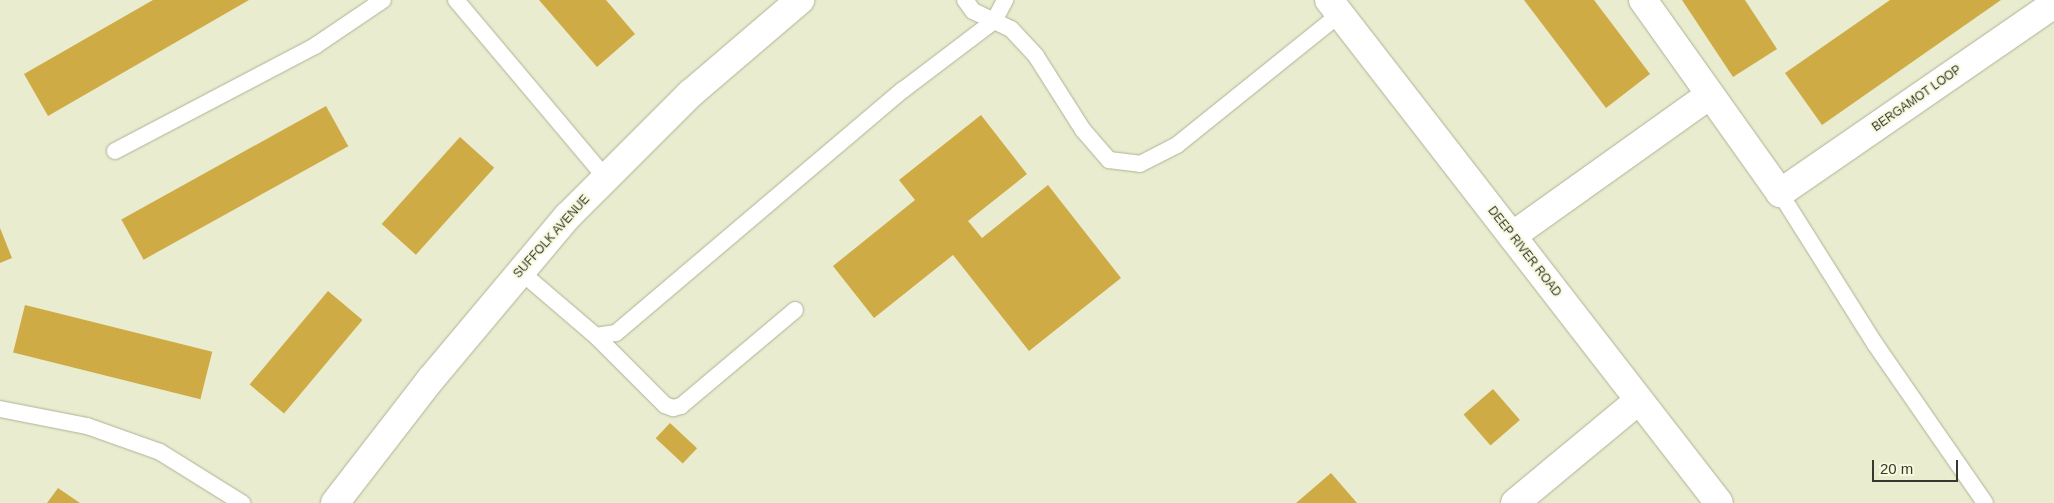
<!DOCTYPE html>
<html>
<head>
<meta charset="utf-8">
<style>
	body { margin:0 }
	#map { position:relative; width:2054px; height:503px; overflow:hidden; background:#e9eccf; font-family:Arial,sans-serif }
	div>[style] { position:absolute }
	.building>* { inset:0; background:#cfab45; transform-origin:0 0 }
	.roads { filter:drop-shadow(0 0 1px #afb296) drop-shadow(0 0 1px #afb296) }
	.service>* { height:16px; margin:-8px; padding:0 8px; transform-origin:8px; border-radius:8px; background:#fff }
	.minor>* { height:28px; margin:-14px; padding:0 14px; transform-origin:14px; border-radius:14px; background:#fff }
	.tertiary>* { height:28px; margin:-14px; padding:0 14px; transform-origin:14px; border-radius:14px; background:#fff }
	span { translate:-50% -50%; white-space:nowrap; text-align:center; line-height:1.15; -webkit-text-stroke:4px #f6f9dc; paint-order:stroke }
	.street-label { font-size:12px; color:#38392e }
	.scale { position:absolute; left:1872px; top:460px; width:86px; height:22px; box-sizing:border-box; border:2px solid #38392e; border-top:0; padding-left:6px; font-size:15px; line-height:18px; white-space:nowrap; color:#38392e; -webkit-text-stroke:4px #f6f9dc; paint-order:stroke }
</style>
</head>
<body>
<div id="map">
	<div class="building">
		<i style="clip-path:polygon(153px 0,249px 0,48px 116px,24px 74px)"></i>
		<i style="clip-path:polygon(539px 0,606px 0,635px 34px,597px 67px)"></i>
		<i style="clip-path:polygon(1524px 0,1594px 0,1650px 74px,1606px 108px)"></i>
		<i style="clip-path:polygon(1682px 0,1745px 0,1777px 49px,1733px 77px)"></i>
		<i style="clip-path:polygon(1890px 0,2001px 0,1822px 125px,1785px 73px)"></i>
		<i style="left:326px;top:106px;width:46px;height:234px;rotate:61deg"></i>
		<i style="clip-path:polygon(981px 115px,1027px 174px,968px 221px,982px 238px,1048px 185px,1121px 278px,1029px 351px,953px 255px,874px 318px,833px 266px,915px 200px,899px 180px)"></i>
		<i style="left:460px;top:137px;width:46px;height:117px;rotate:42deg"></i>
		<i style="clip-path:polygon(0 228px,12px 258px,0 263px)"></i>
		<i style="left:328px;top:291px;width:45px;height:122px;rotate:40deg"></i>
		<i style="left:25px;top:305px;width:193px;height:49px;rotate:14deg"></i>
		<i style="left:1493px;top:389px;width:41px;height:39px;rotate:49deg"></i>
		<i style="left:670px;top:423px;width:37px;height:21px;rotate:43deg"></i>
		<i style="clip-path:polygon(1331px 473px,1357px 503px,1296px 503px)"></i>
		<i style="clip-path:polygon(58px 488px,80px 503px,47px 503px)"></i>
	</div>
	<div class="roads">
		<div class="service">
			<i style="left:456px;top:0;width:233px;rotate:49.9deg"></i>
			<i style="left:965px;top:0;width:14px;rotate:54deg"></i>
			<i style="left:973px;top:11px;width:42px;rotate:25.3deg"></i>
			<i style="left:1011px;top:29px;width:37px;rotate:47deg"></i>
			<i style="left:1036px;top:56px;width:88px;rotate:57.6deg"></i>
			<i style="left:1083px;top:130px;width:40px;rotate:49deg"></i>
			<i style="left:1109px;top:160px;width:31px;rotate:7deg"></i>
			<i style="left:1140px;top:164px;width:42px;rotate:-27.2deg"></i>
			<i style="left:1177px;top:145px;width:209px;rotate:-38.8deg"></i>
			<i style="left:115px;top:151px;width:226px;rotate:-27.7deg"></i>
			<i style="left:315px;top:46px;width:82px;rotate:-34.1deg"></i>
			<i style="left:1780px;top:193px;width:178px;rotate:57.8deg"></i>
			<i style="left:1875px;top:344px;width:193px;rotate:55.3deg"></i>
			<i style="left:521px;top:272px;width:99px;rotate:40.5deg"></i>
			<i style="left:596px;top:336px;width:20px;rotate:-9deg"></i>
			<i style="left:616px;top:333px;width:376px;rotate:-40.3deg"></i>
			<i style="left:903px;top:90px;width:114px;rotate:-37.2deg"></i>
			<i style="left:994px;top:21px;width:24px;rotate:-62deg"></i>
			<i style="left:596px;top:336px;width:98px;rotate:45deg"></i>
			<i style="left:665px;top:405px;width:9px;rotate:21deg"></i>
			<i style="left:673px;top:408px;width:8px;rotate:-14deg"></i>
			<i style="left:681px;top:406px;width:149px;rotate:-40.1deg"></i>
			<i style="left:0;top:409px;width:89px;rotate:11.1deg"></i>
			<i style="left:87px;top:426px;width:77px;rotate:19.6deg"></i>
			<i style="left:160px;top:452px;width:97px;rotate:31.9deg"></i>
		</div>
		<div class="minor">
			<i style="left:1643px;top:0;width:237px;rotate:54.6deg"></i>
			<i style="left:1780px;top:193px;width:333px;rotate:-34.6deg"></i>
			<i style="left:1512px;top:236px;width:243px;rotate:-35.5deg"></i>
			<i style="left:335px;top:503px;width:157px;rotate:-52.3deg"></i>
			<i style="left:431px;top:379px;width:213px;rotate:-50deg"></i>
			<i style="left:568px;top:216px;width:173px;rotate:-45deg"></i>
			<i style="left:690px;top:94px;width:145px;rotate:-40.5deg"></i>
			<i style="left:1515px;top:503px;width:161px;rotate:-39.7deg"></i>
		</div>
		<div class="tertiary">
			<i style="left:1329px;top:0;width:636px;rotate:52.21deg"></i>
		</div>
	</div>
	<div class="street-label">
		<span style="left:1917px;top:99px;rotate:-35deg">BERGAMOT LOOP</span>
		<span style="left:552px;top:237px;rotate:-48deg">SUFFOLK AVENUE</span>
		<span style="left:1524px;top:252px;rotate:52deg">DEEP RIVER ROAD</span>
	</div>
	<div class="scale">20 m</div>
</div>
</body>
</html>
